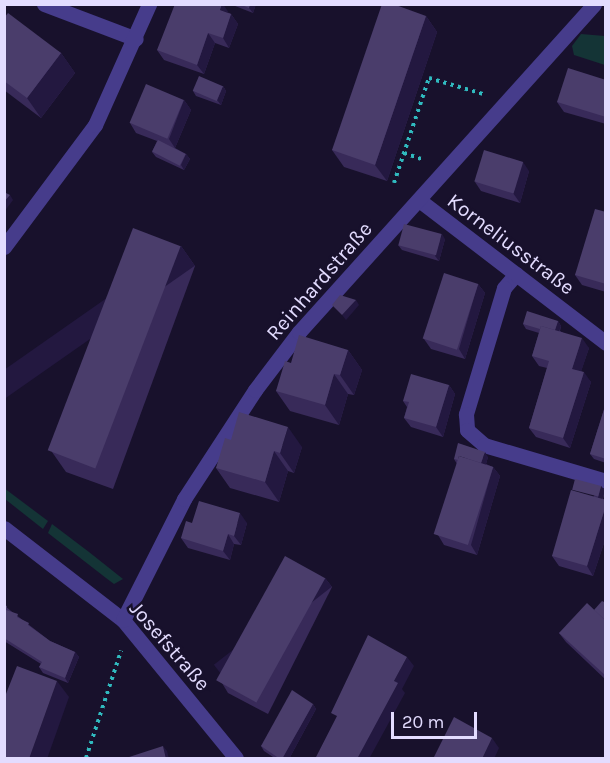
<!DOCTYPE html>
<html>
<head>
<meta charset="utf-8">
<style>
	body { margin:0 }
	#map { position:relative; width:610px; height:763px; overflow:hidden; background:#18112c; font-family:Karla,sans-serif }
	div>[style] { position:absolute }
	.green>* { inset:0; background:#143436 }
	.path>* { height:4px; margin-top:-2px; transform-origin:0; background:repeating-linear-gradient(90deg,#30babf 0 3px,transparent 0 7.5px) }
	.service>* { height:15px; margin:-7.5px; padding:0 7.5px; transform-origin:7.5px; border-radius:7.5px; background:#463c8b }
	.minor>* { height:15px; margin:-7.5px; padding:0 7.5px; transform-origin:7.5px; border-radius:7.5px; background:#463c8b }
	.wall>* { inset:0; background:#382a59 }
	.shaded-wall>* { inset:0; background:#231840; transform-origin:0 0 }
	.building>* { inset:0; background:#4a3d6b; transform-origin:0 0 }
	span { translate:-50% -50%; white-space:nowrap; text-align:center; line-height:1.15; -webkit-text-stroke:5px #18112c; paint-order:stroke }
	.street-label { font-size:21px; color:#e3dcff }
	.frame { position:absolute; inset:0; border:6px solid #e3dcff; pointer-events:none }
	.scale { position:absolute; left:391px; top:712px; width:86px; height:27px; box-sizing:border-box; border:3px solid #e3dcff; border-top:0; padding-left:8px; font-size:18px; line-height:21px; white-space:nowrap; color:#e3dcff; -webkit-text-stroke:4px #18112c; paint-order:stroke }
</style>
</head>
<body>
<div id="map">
	<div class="green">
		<i style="clip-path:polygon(581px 34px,605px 36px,605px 65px,574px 55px,572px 46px)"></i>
		<i style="clip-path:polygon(4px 488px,48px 521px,43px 529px,5px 499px)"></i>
		<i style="clip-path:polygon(52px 524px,89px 552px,123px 579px,114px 584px,106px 578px,48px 533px)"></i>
	</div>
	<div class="path">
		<i style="left:404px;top:153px;width:21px;rotate:19deg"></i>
		<i style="left:394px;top:183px;width:111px;rotate:-71.6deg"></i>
		<i style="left:429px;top:78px;width:56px;rotate:16.5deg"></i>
		<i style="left:86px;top:758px;width:113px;rotate:-71.9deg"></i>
	</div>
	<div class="service">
		<i style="left:516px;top:274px;width:18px;rotate:131deg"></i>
		<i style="left:504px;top:288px;width:132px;rotate:106.8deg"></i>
		<i style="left:466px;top:414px;width:16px;rotate:86deg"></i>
		<i style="left:467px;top:430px;width:23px;rotate:41deg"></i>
		<i style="left:484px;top:445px;width:127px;rotate:16.4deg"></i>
	</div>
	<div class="minor">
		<i style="left:44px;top:4px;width:98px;rotate:20.8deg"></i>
		<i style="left:419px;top:200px;width:235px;rotate:37.4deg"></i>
		<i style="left:4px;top:247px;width:152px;rotate:-53.3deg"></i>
		<i style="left:95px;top:125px;width:133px;rotate:-65.9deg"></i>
		<i style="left:4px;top:528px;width:150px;rotate:37.7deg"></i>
		<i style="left:123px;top:620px;width:178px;rotate:50.7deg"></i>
		<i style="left:123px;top:620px;width:136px;rotate:-63.2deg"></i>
		<i style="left:184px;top:499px;width:130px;rotate:-56.9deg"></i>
		<i style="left:255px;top:390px;width:73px;rotate:-52.8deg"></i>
		<i style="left:299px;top:332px;width:441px;rotate:-48deg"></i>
	</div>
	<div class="wall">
		<i style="clip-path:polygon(230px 4px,256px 4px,253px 13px)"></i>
		<i style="clip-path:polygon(229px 13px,231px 14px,238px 24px,229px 48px,215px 43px,204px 74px,164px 60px,157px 50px)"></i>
		<i style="clip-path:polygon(426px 16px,437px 32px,387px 181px,344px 167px,332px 150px)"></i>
		<i style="clip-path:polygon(4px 18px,61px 53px,75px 73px,41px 118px,4px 90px)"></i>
		<i style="clip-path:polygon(606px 80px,606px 124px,564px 112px,557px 102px)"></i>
		<i style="clip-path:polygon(223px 86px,226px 91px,221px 105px,196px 96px,193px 91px)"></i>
		<i style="clip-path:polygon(184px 100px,191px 110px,175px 148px,186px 154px,190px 159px,184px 170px,156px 157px,152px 152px,157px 141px,136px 133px,130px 123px)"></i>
		<i style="clip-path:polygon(529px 171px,520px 203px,481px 191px,475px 182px)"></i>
		<i style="clip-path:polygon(606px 212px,606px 292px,582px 285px,575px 275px)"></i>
		<i style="clip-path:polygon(445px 239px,439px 261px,402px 250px,398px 245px)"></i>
		<i style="clip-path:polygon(181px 246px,195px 266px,113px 489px,66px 472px,52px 452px)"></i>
		<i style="clip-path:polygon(478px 284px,485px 293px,465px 359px,431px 349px,424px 339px)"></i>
		<i style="clip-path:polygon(558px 321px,561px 326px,560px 331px,589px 348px,581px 371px,591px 382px,570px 448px,536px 437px,529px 428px,547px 368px,539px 366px,532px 356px,539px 333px,526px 329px,523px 324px)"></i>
		<i style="clip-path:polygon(348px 350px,362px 370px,354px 395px,348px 394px,339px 425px,290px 411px,276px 391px,291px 363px)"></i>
		<i style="clip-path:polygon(449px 385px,455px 394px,443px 437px,411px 427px,404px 418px,407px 407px,403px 401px)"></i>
		<i style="clip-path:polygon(606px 403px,606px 463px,594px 459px,590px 454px)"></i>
		<i style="clip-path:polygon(231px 440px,302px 447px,294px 473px,288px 471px,279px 502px,230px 488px,216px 468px)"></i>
		<i style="clip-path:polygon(488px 457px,486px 464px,493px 467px,500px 476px,477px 555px,444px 545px,438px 535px,457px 464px,454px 459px)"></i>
		<i style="clip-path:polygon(601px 486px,605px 491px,603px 499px,606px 500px,606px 537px,593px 576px,559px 566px,552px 556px)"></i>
		<i style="clip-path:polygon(192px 523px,247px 523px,241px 545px,234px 544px,230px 560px,188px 548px,181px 538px)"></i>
		<i style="clip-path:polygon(325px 578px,332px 587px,268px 714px,228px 693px,222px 683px)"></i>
		<i style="clip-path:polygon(606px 603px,606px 680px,566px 642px,559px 633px)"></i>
		<i style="clip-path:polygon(4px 605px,11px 611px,50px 641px,75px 652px,79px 657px,68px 683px,43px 673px,39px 667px,41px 664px,4px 641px)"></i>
		<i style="clip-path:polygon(313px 704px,316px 709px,289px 759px,276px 759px,264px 751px,261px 746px)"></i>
	</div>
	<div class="shaded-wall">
		<i style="clip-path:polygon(222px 4px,223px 4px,229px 13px,220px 10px)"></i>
		<i style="clip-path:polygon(250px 4px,256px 4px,253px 13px,249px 8px)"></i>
		<i style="clip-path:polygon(231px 14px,238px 24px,229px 48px,223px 38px)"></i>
		<i style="clip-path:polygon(426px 16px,437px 32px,387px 181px,375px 165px)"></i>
		<i style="clip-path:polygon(208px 33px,215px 43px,204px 74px,197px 65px)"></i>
		<i style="clip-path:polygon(61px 53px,75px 73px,41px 118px,27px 98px)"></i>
		<i style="clip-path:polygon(223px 86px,226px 91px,221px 105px,217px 100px)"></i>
		<i style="clip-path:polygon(184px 100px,191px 110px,175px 148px,169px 139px)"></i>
		<i style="clip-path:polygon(186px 154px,190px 159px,184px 170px,181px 165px)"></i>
		<i style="clip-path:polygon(523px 162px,529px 171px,520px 203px,513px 193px)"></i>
		<i style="clip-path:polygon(10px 195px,13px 200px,4px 212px,4px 202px)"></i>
		<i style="clip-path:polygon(442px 234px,445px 239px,439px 261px,435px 256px)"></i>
		<i style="left:181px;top:246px;width:24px;height:238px;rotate:55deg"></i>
		<i style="clip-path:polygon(478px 284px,485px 293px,465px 359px,459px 349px)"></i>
		<i style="clip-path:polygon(356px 300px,359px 305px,346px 320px,342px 315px)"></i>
		<i style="clip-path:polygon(558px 321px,561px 326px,557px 338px,554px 333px)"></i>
		<i style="clip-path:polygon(582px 338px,589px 348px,579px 378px,572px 369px)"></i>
		<i style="clip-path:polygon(348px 350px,362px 370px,354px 395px,340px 375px)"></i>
		<i style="clip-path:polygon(584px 372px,591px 382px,570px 448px,563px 438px)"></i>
		<i style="clip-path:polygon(334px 374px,348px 394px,339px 425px,325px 405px)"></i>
		<i style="clip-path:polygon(449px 385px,455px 394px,443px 437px,436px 427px)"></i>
		<i style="clip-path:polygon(288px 427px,302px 447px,294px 473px,280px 453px)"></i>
		<i style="clip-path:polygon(274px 451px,288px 471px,279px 502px,265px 482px)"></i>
		<i style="clip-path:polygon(485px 452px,488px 457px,484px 471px,480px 466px)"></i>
		<i style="clip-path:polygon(493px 467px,500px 476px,477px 555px,471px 545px)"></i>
		<i style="clip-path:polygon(601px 486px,605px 491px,600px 506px,597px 501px)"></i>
		<i style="clip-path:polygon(606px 505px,606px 537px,593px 576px,587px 566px)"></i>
		<i style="clip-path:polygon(240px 513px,247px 523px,241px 545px,234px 536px)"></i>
		<i style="clip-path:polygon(228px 534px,234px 544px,230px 560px,223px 551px)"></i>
		<i style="left:325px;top:578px;width:11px;height:141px;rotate:52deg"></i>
		<i style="clip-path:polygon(75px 652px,79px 657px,68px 683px,65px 678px)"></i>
		<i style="clip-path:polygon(407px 657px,414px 666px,402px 689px,405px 693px,369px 759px,357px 759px,394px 681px)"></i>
		<i style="clip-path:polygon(57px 681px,69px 697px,47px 759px,29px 759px)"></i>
		<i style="clip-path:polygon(313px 704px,316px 709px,289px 759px,282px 759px)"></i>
		<i style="clip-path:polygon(492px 738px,499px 748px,494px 759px,482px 759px)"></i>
		<i style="clip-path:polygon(163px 746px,167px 751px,169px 759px,166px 759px)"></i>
	</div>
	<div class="building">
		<i style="clip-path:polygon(175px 4px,222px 4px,220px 10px,231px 14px,223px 38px,208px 33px,197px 65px,157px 50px)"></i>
		<i style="clip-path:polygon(239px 4px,250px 4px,249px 8px)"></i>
		<i style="clip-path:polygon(382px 4px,393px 4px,426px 16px,375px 165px,332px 150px)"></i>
		<i style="clip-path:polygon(8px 13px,61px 53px,27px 98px,4px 81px,4px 18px)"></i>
		<i style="clip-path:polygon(568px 68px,606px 80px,606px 117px,557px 102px)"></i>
		<i style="left:199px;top:76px;width:26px;height:16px;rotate:23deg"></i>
		<i style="left:146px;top:84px;width:41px;height:42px;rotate:23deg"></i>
		<i style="left:158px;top:140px;width:31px;height:13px;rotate:27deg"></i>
		<i style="left:484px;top:150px;width:41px;height:33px;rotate:17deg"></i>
		<i style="clip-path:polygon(4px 192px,10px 195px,4px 202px)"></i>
		<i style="clip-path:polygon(595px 209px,606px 212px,606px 284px,575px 275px)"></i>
		<i style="left:404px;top:224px;width:39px;height:22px;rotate:15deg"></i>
		<i style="left:133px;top:228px;width:51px;height:238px;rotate:21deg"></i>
		<i style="left:444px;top:273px;width:36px;height:69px;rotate:18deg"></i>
		<i style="clip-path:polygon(340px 295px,356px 300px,342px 315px,332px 305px)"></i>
		<i style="clip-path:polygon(527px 311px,558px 321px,555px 330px,541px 326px,540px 329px,523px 324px)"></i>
		<i style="clip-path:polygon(541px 326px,582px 338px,572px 369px,584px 372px,563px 438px,529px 428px,549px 361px,532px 356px)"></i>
		<i style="clip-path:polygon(299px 335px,348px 350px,340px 375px,334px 374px,325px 405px,276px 391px,285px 361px,291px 363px)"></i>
		<i style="clip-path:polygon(411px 374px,449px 385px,436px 427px,404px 418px,409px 402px,403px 401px)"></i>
		<i style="clip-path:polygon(606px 403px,606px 459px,590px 454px)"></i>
		<i style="clip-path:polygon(239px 412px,288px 427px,280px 453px,274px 451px,265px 482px,216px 468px,225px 438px,231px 440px)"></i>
		<i style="clip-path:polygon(458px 443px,485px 452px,481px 463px,459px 456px,458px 460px,454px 459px)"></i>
		<i style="left:459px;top:456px;width:36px;height:82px;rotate:18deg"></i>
		<i style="left:575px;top:479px;width:27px;height:11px;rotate:15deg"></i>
		<i style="clip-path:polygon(571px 490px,606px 500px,606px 505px,587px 566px,552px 556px)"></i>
		<i style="clip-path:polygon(199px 501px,240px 513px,234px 536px,228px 534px,223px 551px,181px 538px,186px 521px,192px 523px)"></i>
		<i style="left:285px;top:556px;width:46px;height:142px;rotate:29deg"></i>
		<i style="clip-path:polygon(602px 601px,606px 603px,606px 621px,594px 610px)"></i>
		<i style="clip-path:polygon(587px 603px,606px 621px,606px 676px,559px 633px)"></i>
		<i style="clip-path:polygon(4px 605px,7px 606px,6px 610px,18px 614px,17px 617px,29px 623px,28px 625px,50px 641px,75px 652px,65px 678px,39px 667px,42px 662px,4px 638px)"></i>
		<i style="clip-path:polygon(368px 635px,407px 657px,394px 681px,398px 683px,357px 759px,315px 759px,337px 716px,331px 713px)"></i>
		<i style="clip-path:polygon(17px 666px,57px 681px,29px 759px,4px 759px,4px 699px)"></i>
		<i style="clip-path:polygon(292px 690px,313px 704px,282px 759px,280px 759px,261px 746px)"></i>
		<i style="clip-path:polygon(454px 717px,492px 738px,482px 759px,433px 759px)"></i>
		<i style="clip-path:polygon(163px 746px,166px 759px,123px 759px)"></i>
	</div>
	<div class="street-label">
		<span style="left:511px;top:244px;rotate:37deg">Korneliusstraße</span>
		<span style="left:319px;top:281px;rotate:-49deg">Reinhardstraße</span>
		<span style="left:170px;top:646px;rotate:49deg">Josefstraße</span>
	</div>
	<div class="frame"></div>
	<div class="scale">20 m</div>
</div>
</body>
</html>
